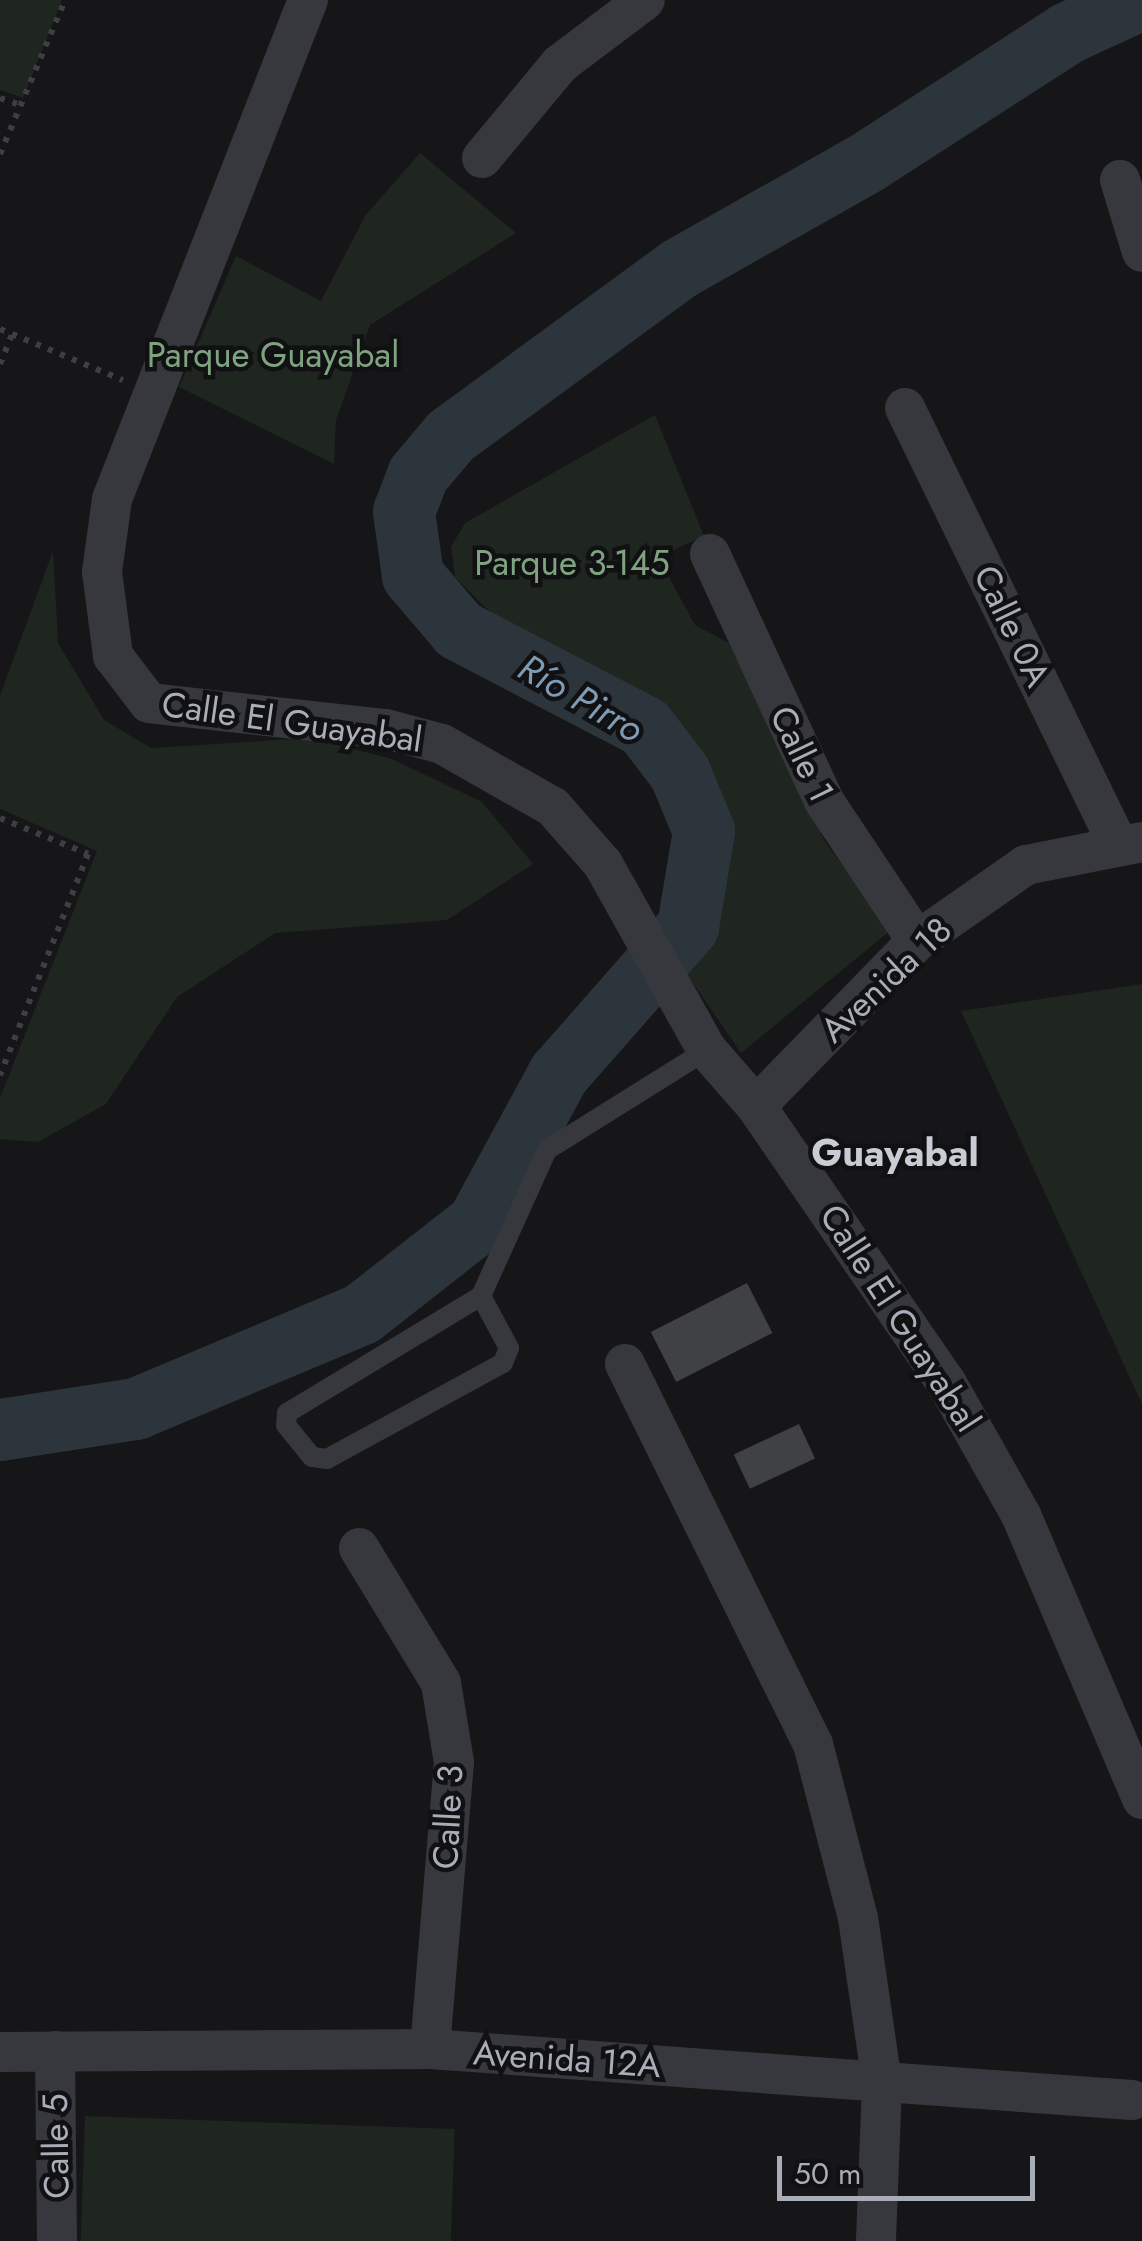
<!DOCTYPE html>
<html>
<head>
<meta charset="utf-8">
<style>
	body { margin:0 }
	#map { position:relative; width:1142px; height:2241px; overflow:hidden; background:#161618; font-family:Jost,sans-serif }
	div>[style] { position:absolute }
	.green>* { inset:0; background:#1e261f; transform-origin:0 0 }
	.river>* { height:62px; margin:-31px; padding:0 31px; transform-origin:31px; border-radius:31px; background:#2c353c }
	.building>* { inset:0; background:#404145; transform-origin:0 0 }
	.path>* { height:6px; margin-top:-3px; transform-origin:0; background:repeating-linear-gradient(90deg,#3d3f44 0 5px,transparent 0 13px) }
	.lane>* { height:20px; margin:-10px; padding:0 10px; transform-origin:10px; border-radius:10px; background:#37383d }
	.street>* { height:40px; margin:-20px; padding:0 20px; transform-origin:20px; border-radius:20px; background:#37383d }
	span { translate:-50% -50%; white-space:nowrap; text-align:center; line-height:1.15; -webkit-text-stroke:9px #111113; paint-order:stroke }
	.park-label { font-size:35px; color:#7fa381 }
	.street-label { font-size:35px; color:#a8adb8 }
	.water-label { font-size:38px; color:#7f9bb3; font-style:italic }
	.neighbourhood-label { font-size:38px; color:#c9ccd4; font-weight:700 }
	.scale { position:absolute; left:777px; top:2156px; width:258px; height:45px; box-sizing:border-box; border:5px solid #a8adb8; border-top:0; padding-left:12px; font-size:30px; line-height:35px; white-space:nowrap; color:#a8adb8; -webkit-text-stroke:8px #111113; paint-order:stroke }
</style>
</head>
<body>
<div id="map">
	<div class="green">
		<i style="clip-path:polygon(0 0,62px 0,23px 98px,0 90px)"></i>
		<i style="clip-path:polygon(420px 153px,516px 233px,370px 325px,336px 420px,334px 464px,179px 387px,236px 256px,321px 301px,365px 216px)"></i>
		<i style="clip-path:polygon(655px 415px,704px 536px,658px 557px,695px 625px,729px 643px,825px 842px,891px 930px,741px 1053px,677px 960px,709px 911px,718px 858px,685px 744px,645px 704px,494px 616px,455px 577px,451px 547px,465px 523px)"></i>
		<i style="clip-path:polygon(53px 551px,58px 643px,104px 720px,151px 748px,311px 738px,392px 759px,482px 802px,533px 864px,447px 920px,275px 933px,177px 997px,106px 1104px,38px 1142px,0 1139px,0 1098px,97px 851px,0 809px,0 696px)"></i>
		<i style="clip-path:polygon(1142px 984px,1142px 1404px,961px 1011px)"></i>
		<i style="left:85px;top:2116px;width:370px;height:125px;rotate:2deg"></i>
	</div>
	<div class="river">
		<i style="left:0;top:1430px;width:138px;rotate:-8.8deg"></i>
		<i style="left:136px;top:1409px;width:245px;rotate:-22.8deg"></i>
		<i style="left:362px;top:1314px;width:147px;rotate:-38.1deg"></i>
		<i style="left:478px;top:1223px;width:170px;rotate:-61.5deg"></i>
		<i style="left:559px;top:1074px;width:196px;rotate:-48.7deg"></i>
		<i style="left:688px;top:927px;width:97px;rotate:-80.5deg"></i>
		<i style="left:704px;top:831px;width:63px;rotate:-112.5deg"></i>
		<i style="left:680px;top:773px;width:58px;rotate:-127.3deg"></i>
		<i style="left:645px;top:727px;width:210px;rotate:-152.5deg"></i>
		<i style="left:459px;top:630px;width:71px;rotate:-130.4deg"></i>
		<i style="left:413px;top:576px;width:65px;rotate:-98deg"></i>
		<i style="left:404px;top:512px;width:40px;rotate:-69deg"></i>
		<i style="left:418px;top:475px;width:51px;rotate:-49.8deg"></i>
		<i style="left:451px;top:436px;width:283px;rotate:-36.2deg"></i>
		<i style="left:679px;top:269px;width:217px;rotate:-29.5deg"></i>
		<i style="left:868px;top:162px;width:238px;rotate:-32.8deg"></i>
		<i style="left:1068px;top:33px;width:79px;rotate:-24.6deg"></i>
	</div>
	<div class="building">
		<i style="left:747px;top:1283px;width:56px;height:108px;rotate:63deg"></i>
		<i style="left:799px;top:1424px;width:38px;height:72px;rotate:65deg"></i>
	</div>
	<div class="path">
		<i style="left:0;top:98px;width:21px;rotate:19deg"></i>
		<i style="left:0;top:154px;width:167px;rotate:-67.1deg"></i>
		<i style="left:0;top:329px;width:133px;rotate:22.5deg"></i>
		<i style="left:0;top:364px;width:31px;rotate:-68deg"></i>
		<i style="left:0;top:818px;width:95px;rotate:22.2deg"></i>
		<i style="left:88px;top:854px;width:238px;rotate:111.7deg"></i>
	</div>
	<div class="lane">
		<i style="left:481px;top:1296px;width:59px;rotate:61.7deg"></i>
		<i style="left:509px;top:1348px;width:16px;rotate:112deg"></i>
		<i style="left:503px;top:1363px;width:200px;rotate:151.4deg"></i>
		<i style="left:327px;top:1459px;width:15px;rotate:-172deg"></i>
		<i style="left:312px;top:1457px;width:41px;rotate:-129.1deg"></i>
		<i style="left:286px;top:1425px;width:12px;rotate:-85deg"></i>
		<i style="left:287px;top:1413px;width:227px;rotate:-31.1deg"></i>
		<i style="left:481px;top:1296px;width:160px;rotate:-65.7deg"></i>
		<i style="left:547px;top:1150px;width:189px;rotate:-32deg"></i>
	</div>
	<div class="street">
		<i style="left:308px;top:0;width:536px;rotate:111.44deg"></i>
		<i style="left:112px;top:499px;width:74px;rotate:97.8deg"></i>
		<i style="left:102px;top:572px;width:85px;rotate:82.5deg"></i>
		<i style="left:113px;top:656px;width:59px;rotate:52.5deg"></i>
		<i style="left:149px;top:703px;width:238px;rotate:6.3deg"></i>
		<i style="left:386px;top:729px;width:58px;rotate:15deg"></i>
		<i style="left:442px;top:744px;width:128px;rotate:29.6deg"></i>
		<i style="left:553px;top:807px;width:76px;rotate:48.7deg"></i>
		<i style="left:603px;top:864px;width:213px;rotate:60.8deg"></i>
		<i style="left:707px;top:1050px;width:74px;rotate:48.8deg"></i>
		<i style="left:756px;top:1106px;width:335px;rotate:55.5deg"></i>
		<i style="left:946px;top:1382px;width:153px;rotate:60.6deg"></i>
		<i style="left:1021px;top:1515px;width:309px;rotate:66.9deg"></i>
		<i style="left:482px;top:158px;width:122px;rotate:-50.3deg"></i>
		<i style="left:560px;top:64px;width:106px;rotate:-37deg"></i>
		<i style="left:1120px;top:180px;width:75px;rotate:73deg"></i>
		<i style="left:905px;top:408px;width:485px;rotate:64deg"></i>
		<i style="left:710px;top:554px;width:272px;rotate:65.2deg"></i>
		<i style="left:824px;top:801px;width:168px;rotate:56.4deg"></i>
		<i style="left:756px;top:1106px;width:231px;rotate:-45.7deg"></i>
		<i style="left:917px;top:941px;width:133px;rotate:-34.9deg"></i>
		<i style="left:1026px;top:865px;width:118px;rotate:-11.2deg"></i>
		<i style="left:625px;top:1364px;width:424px;rotate:63.7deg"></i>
		<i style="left:813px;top:1744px;width:180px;rotate:75.5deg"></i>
		<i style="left:858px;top:1918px;width:167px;rotate:81.7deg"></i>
		<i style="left:882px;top:2083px;width:158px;rotate:92.2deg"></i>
		<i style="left:359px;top:1548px;width:158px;rotate:58.7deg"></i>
		<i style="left:441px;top:1683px;width:80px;rotate:80.7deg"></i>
		<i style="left:454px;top:1762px;width:288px;rotate:94.8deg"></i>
		<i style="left:55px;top:2051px;width:190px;rotate:89.4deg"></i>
		<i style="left:0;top:2052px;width:430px;rotate:-0.4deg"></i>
		<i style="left:430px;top:2049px;width:704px;rotate:4.16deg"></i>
	</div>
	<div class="park-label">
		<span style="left:273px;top:355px">Parque Guayabal</span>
		<span style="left:572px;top:563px">Parque 3-145</span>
	</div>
	<div class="street-label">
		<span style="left:1012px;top:626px;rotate:64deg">Calle 0A</span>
		<span style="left:292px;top:722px;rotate:8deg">Calle El Guayabal</span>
		<span style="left:802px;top:754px;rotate:64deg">Calle 1</span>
		<span style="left:886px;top:980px;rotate:-43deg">Avenida 18</span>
		<span style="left:900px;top:1318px;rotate:57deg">Calle El Guayabal</span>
		<span style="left:448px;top:1817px;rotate:-87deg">Calle 3</span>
		<span style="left:567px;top:2059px;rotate:4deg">Avenida 12A</span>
		<span style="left:56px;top:2146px;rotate:-91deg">Calle 5</span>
	</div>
	<div class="water-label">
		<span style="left:581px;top:698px;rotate:30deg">Río Pirro</span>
	</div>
	<div class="neighbourhood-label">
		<span style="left:895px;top:1153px">Guayabal</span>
	</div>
	<div class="scale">50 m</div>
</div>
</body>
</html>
